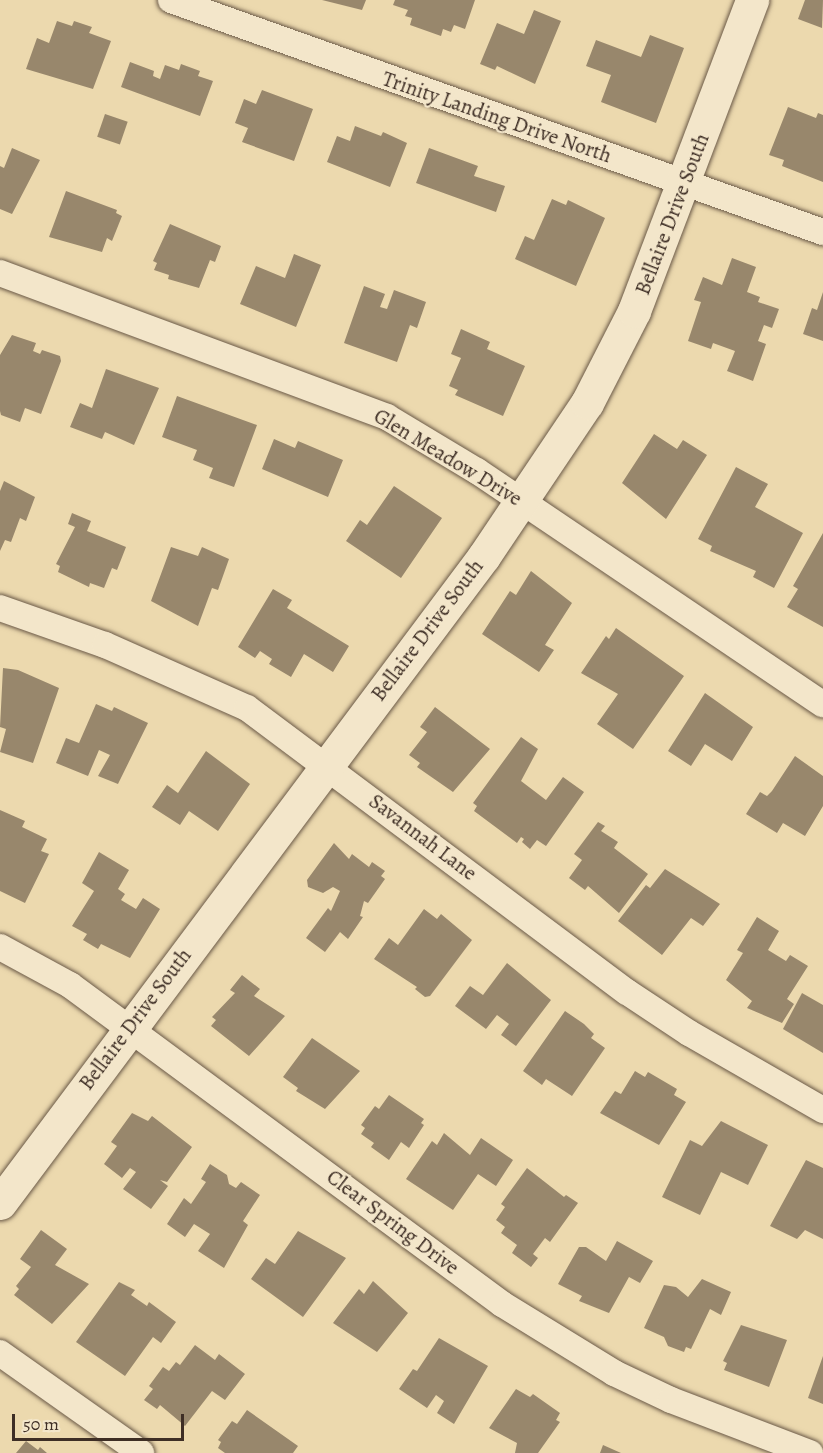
<!DOCTYPE html>
<html>
<head>
<meta charset="utf-8">
<style>
	body { margin:0 }
	#map { position:relative; width:823px; height:1453px; overflow:hidden; background:#ecd9ae; font-family:Alegreya,serif }
	div>[style] { position:absolute }
	.building>* { inset:0; background:#98876c; transform-origin:0 0 }
	.roads { filter:drop-shadow(0 0 2px #6a5947) drop-shadow(0 0 2px #6a5947) }
	.street>* { height:26px; margin:-13px; padding:0 13px; transform-origin:13px; border-radius:13px; background:#f3e6ca }
	.secondary>* { height:33px; margin:-16.5px; padding:0 16.5px; transform-origin:16.5px; border-radius:16.5px; background:#f3e6ca }
	span { translate:-50% -50%; white-space:nowrap; text-align:center; line-height:1.15; -webkit-text-stroke:4.5px #f3e6ca; paint-order:stroke }
	.street-label { font-size:21px; color:#3e2e25 }
	.scale { position:absolute; left:12px; top:1414px; width:172px; height:27px; box-sizing:border-box; border:3px solid #3e2e25; border-top:0; padding-left:8px; font-size:18px; line-height:21px; white-space:nowrap; color:#3e2e25; -webkit-text-stroke:4px #f3e6ca; paint-order:stroke }
</style>
</head>
<body>
<div id="map">
	<div class="building">
		<i style="clip-path:polygon(322px 0,366px 0,362px 10px)"></i>
		<i style="clip-path:polygon(395px 0,475px 0,465px 29px,454px 25px,451px 32px,443px 29px,441px 36px,410px 25px,412px 18px,405px 16px,408px 10px,393px 5px)"></i>
		<i style="clip-path:polygon(805px 0,823px 0,822px 28px,798px 19px)"></i>
		<i style="clip-path:polygon(534px 10px,561px 21px,535px 84px,497px 66px,495px 70px,480px 64px,497px 23px,524px 34px)"></i>
		<i style="clip-path:polygon(57px 21px,72px 26px,74px 21px,92px 27px,89px 33px,111px 41px,93px 89px,26px 69px,37px 38px,49px 43px)"></i>
		<i style="clip-path:polygon(650px 35px,684px 48px,656px 123px,601px 102px,611px 75px,586px 66px,596px 40px,641px 57px)"></i>
		<i style="clip-path:polygon(130px 62px,154px 71px,153px 76px,160px 79px,165px 65px,179px 70px,181px 64px,200px 71px,198px 76px,213px 81px,200px 116px,121px 87px)"></i>
		<i style="clip-path:polygon(262px 90px,313px 109px,294px 161px,242px 142px,248px 128px,235px 123px,244px 99px,256px 104px)"></i>
		<i style="clip-path:polygon(788px 107px,816px 118px,818px 113px,823px 115px,823px 182px,782px 166px,784px 160px,769px 155px)"></i>
		<i style="left:105px;top:114px;width:24px;height:24px;rotate:19deg"></i>
		<i style="clip-path:polygon(355px 126px,381px 136px,383px 132px,407px 143px,390px 187px,327px 162px,337px 136px,350px 141px)"></i>
		<i style="clip-path:polygon(12px 148px,40px 160px,12px 214px,0 209px,0 166px,4px 168px)"></i>
		<i style="clip-path:polygon(429px 148px,478px 166px,474px 176px,505px 186px,496px 212px,416px 183px)"></i>
		<i style="clip-path:polygon(66px 191px,117px 210px,116px 213px,122px 216px,112px 241px,107px 238px,102px 252px,49px 237px)"></i>
		<i style="clip-path:polygon(552px 199px,566px 205px,568px 200px,605px 218px,576px 286px,515px 259px,525px 236px,534px 240px)"></i>
		<i style="clip-path:polygon(170px 224px,221px 246px,215px 262px,210px 260px,199px 288px,168px 279px,169px 275px,154px 270px,157px 263px,153px 261px)"></i>
		<i style="clip-path:polygon(294px 254px,321px 265px,296px 327px,240px 304px,256px 266px,285px 278px)"></i>
		<i style="clip-path:polygon(732px 258px,756px 267px,747px 292px,760px 297px,758px 302px,779px 309px,772px 328px,764px 325px,758px 341px,766px 344px,753px 381px,727px 371px,735px 351px,713px 343px,711px 349px,688px 341px,701px 302px,694px 300px,703px 277px,722px 285px)"></i>
		<i style="clip-path:polygon(364px 286px,385px 294px,380px 307px,387px 309px,394px 290px,426px 302px,417px 328px,410px 325px,397px 362px,344px 343px)"></i>
		<i style="clip-path:polygon(823px 292px,823px 341px,803px 334px,812px 308px,817px 310px)"></i>
		<i style="clip-path:polygon(461px 329px,490px 342px,487px 349px,525px 366px,503px 416px,455px 395px,458px 390px,449px 386px,461px 358px,451px 354px)"></i>
		<i style="clip-path:polygon(12px 335px,36px 343px,33px 351px,40px 354px,42px 350px,60px 356px,61px 361px,41px 414px,25px 408px,20px 422px,1px 415px,0 411px,0 355px)"></i>
		<i style="clip-path:polygon(106px 369px,159px 388px,134px 445px,105px 432px,102px 439px,70px 427px,80px 403px,92px 408px)"></i>
		<i style="clip-path:polygon(177px 396px,257px 425px,234px 487px,209px 478px,213px 468px,193px 460px,197px 450px,162px 437px)"></i>
		<i style="clip-path:polygon(654px 434px,677px 449px,683px 440px,707px 455px,666px 519px,622px 483px)"></i>
		<i style="clip-path:polygon(274px 439px,295px 448px,298px 441px,343px 460px,328px 497px,262px 469px)"></i>
		<i style="clip-path:polygon(736px 467px,768px 484px,755px 507px,803px 533px,774px 588px,753px 577px,756px 571px,710px 551px,712px 546px,698px 539px)"></i>
		<i style="clip-path:polygon(4px 481px,35px 497px,26px 521px,20px 518px,11px 542px,5px 540px,0 551px,0 491px)"></i>
		<i style="clip-path:polygon(394px 486px,442px 518px,401px 578px,346px 541px,360px 520px,367px 525px)"></i>
		<i style="clip-path:polygon(72px 513px,91px 521px,87px 531px,126px 547px,117px 570px,112px 568px,104px 588px,90px 583px,89px 587px,58px 572px,60px 566px,56px 564px,75px 527px,68px 524px)"></i>
		<i style="clip-path:polygon(823px 533px,823px 627px,787px 607px,798px 589px,793px 586px)"></i>
		<i style="clip-path:polygon(171px 547px,198px 556px,202px 547px,229px 559px,218px 590px,212px 588px,198px 626px,151px 601px)"></i>
		<i style="clip-path:polygon(531px 571px,572px 603px,545px 645px,554px 650px,539px 672px,482px 634px,510px 591px,516px 595px)"></i>
		<i style="clip-path:polygon(273px 589px,292px 600px,287px 608px,349px 646px,333px 672px,304px 654px,291px 677px,269px 664px,272px 659px,260px 651px,255px 658px,238px 647px)"></i>
		<i style="clip-path:polygon(616px 628px,684px 676px,633px 749px,597px 724px,618px 694px,581px 673px,606px 636px,609px 639px)"></i>
		<i style="clip-path:polygon(3px 668px,18px 670px,59px 688px,33px 763px,0 752px,6px 729px,0 727px)"></i>
		<i style="clip-path:polygon(705px 693px,753px 727px,732px 761px,705px 744px,691px 766px,668px 751px)"></i>
		<i style="clip-path:polygon(96px 704px,112px 711px,114px 707px,148px 723px,118px 784px,98px 776px,110px 755px,99px 750px,88px 776px,56px 763px,66px 738px,79px 743px)"></i>
		<i style="clip-path:polygon(435px 707px,490px 749px,453px 792px,417px 767px,420px 763px,409px 755px,427px 732px,420px 727px)"></i>
		<i style="clip-path:polygon(521px 737px,538px 749px,521px 781px,546px 800px,563px 777px,584px 792px,546px 846px,537px 840px,530px 849px,522px 842px,524px 839px,521px 837px,517px 843px,474px 811px,477px 806px,473px 803px)"></i>
		<i style="clip-path:polygon(206px 751px,250px 784px,218px 831px,189px 811px,180px 825px,152px 807px,167px 785px,178px 793px)"></i>
		<i style="clip-path:polygon(795px 756px,823px 776px,823px 806px,805px 836px,783px 823px,777px 833px,746px 814px,760px 792px,767px 796px,772px 791px)"></i>
		<i style="clip-path:polygon(0 810px,25px 821px,22px 827px,47px 839px,41px 851px,49px 854px,25px 903px,0 891px)"></i>
		<i style="clip-path:polygon(598px 822px,605px 826px,601px 831px,618px 842px,614px 848px,648px 874px,619px 913px,588px 886px,585px 890px,569px 878px,582px 860px,574px 854px)"></i>
		<i style="clip-path:polygon(334px 843px,349px 859px,352px 854px,369px 867px,372px 862px,385px 871px,381px 876px,385px 879px,368px 903px,364px 901px,360px 916px,363px 917px,348px 939px,340px 932px,325px 952px,306px 938px,328px 908px,331px 911px,340px 891px,333px 887px,323px 893px,308px 887px,307px 880px)"></i>
		<i style="clip-path:polygon(99px 852px,129px 870px,118px 889px,125px 894px,121px 900px,136px 909px,143px 898px,160px 909px,130px 958px,101px 944px,98px 949px,83px 940px,87px 934px,72px 926px,94px 891px,82px 883px)"></i>
		<i style="clip-path:polygon(665px 869px,720px 904px,703px 926px,691px 918px,662px 955px,618px 921px,646px 885px,650px 888px)"></i>
		<i style="clip-path:polygon(424px 909px,437px 919px,441px 914px,472px 940px,430px 996px,425px 997px,415px 989px,417px 987px,374px 959px,389px 938px,398px 945px)"></i>
		<i style="clip-path:polygon(757px 917px,779px 931px,768px 950px,786px 961px,790px 955px,808px 966px,787px 999px,794px 1004px,782px 1023px,747px 1008px,752px 1001px,726px 980px,743px 953px,737px 950px)"></i>
		<i style="clip-path:polygon(507px 963px,551px 1000px,516px 1046px,501px 1035px,509px 1024px,497px 1015px,486px 1029px,455px 1006px,470px 986px,483px 995px)"></i>
		<i style="clip-path:polygon(242px 975px,260px 989px,254px 996px,285px 1016px,249px 1056px,211px 1026px,216px 1020px,212px 1017px,235px 993px,230px 990px)"></i>
		<i style="clip-path:polygon(802px 993px,823px 1005px,823px 1053px,783px 1029px)"></i>
		<i style="clip-path:polygon(565px 1011px,584px 1024px,594px 1034px,591px 1038px,605px 1048px,572px 1096px,546px 1079px,542px 1085px,523px 1071px)"></i>
		<i style="clip-path:polygon(312px 1038px,360px 1071px,325px 1109px,296px 1091px,298px 1088px,283px 1077px)"></i>
		<i style="clip-path:polygon(635px 1071px,645px 1077px,648px 1072px,677px 1089px,674px 1095px,686px 1102px,659px 1145px,600px 1113px,615px 1091px,621px 1094px)"></i>
		<i style="clip-path:polygon(389px 1095px,424px 1119px,421px 1123px,424px 1125px,409px 1148px,401px 1142px,389px 1160px,371px 1147px,374px 1143px,361px 1134px,365px 1128px,361px 1125px,375px 1106px,379px 1109px)"></i>
		<i style="clip-path:polygon(132px 1113px,148px 1121px,152px 1116px,192px 1147px,167px 1182px,160px 1180px,168px 1186px,151px 1209px,123px 1189px,136px 1172px,130px 1168px,122px 1178px,104px 1164px,117px 1146px,111px 1142px)"></i>
		<i style="clip-path:polygon(721px 1121px,768px 1145px,748px 1185px,721px 1172px,700px 1215px,662px 1197px,690px 1140px,702px 1146px)"></i>
		<i style="clip-path:polygon(444px 1133px,470px 1155px,481px 1138px,513px 1160px,496px 1186px,478px 1174px,453px 1210px,406px 1179px,432px 1141px,437px 1145px)"></i>
		<i style="clip-path:polygon(806px 1160px,823px 1168px,823px 1239px,805px 1230px,797px 1239px,770px 1226px)"></i>
		<i style="clip-path:polygon(210px 1164px,227px 1175px,229px 1184px,236px 1188px,241px 1182px,260px 1195px,243px 1221px,248px 1225px,224px 1268px,198px 1251px,210px 1234px,194px 1224px,185px 1237px,167px 1224px,184px 1198px,191px 1204px,206px 1182px,201px 1179px)"></i>
		<i style="clip-path:polygon(527px 1168px,564px 1197px,566px 1195px,578px 1203px,550px 1242px,545px 1238px,533px 1254px,538px 1258px,531px 1267px,512px 1253px,517px 1245px,501px 1233px,505px 1227px,496px 1220px,505px 1207px,501px 1204px)"></i>
		<i style="clip-path:polygon(41px 1230px,67px 1249px,55px 1265px,89px 1284px,52px 1324px,14px 1295px,19px 1289px,16px 1286px,31px 1267px,20px 1259px)"></i>
		<i style="clip-path:polygon(298px 1231px,346px 1258px,303px 1317px,251px 1279px,266px 1258px,275px 1264px)"></i>
		<i style="clip-path:polygon(617px 1241px,653px 1261px,640px 1283px,629px 1277px,609px 1313px,579px 1301px,582px 1296px,558px 1284px,579px 1247px,586px 1247px,606px 1261px)"></i>
		<i style="clip-path:polygon(702px 1279px,731px 1292px,721px 1315px,710px 1309px,691px 1349px,686px 1347px,684px 1352px,668px 1346px,664px 1337px,644px 1328px,664px 1285px,676px 1287px,688px 1297px)"></i>
		<i style="clip-path:polygon(373px 1281px,408px 1313px,377px 1352px,333px 1323px,359px 1289px,364px 1294px)"></i>
		<i style="clip-path:polygon(119px 1282px,135px 1290px,131px 1295px,147px 1306px,149px 1302px,176px 1322px,161px 1343px,153px 1337px,125px 1376px,76px 1342px)"></i>
		<i style="clip-path:polygon(741px 1325px,787px 1340px,769px 1387px,724px 1370px,727px 1363px,723px 1361px)"></i>
		<i style="clip-path:polygon(439px 1338px,488px 1366px,454px 1424px,437px 1413px,444px 1401px,436px 1395px,427px 1408px,399px 1389px,413px 1369px,417px 1371px)"></i>
		<i style="clip-path:polygon(195px 1345px,215px 1360px,219px 1354px,245px 1374px,225px 1400px,212px 1391px,185px 1426px,160px 1405px,157px 1409px,144px 1400px,153px 1389px,149px 1386px,163px 1367px,169px 1371px,176px 1362px,180px 1365px)"></i>
		<i style="clip-path:polygon(823px 1356px,823px 1404px,808px 1398px)"></i>
		<i style="clip-path:polygon(516px 1389px,530px 1397px,533px 1394px,560px 1413px,556px 1420px,560px 1422px,538px 1453px,515px 1453px,517px 1443px,489px 1428px)"></i>
		<i style="clip-path:polygon(247px 1410px,298px 1446px,293px 1453px,225px 1453px,218px 1448px,221px 1442px,218px 1440px,232px 1421px,237px 1424px)"></i>
		<i style="clip-path:polygon(26px 1441px,38px 1450px,40px 1447px,47px 1453px,16px 1453px)"></i>
		<i style="clip-path:polygon(603px 1445px,621px 1453px,600px 1453px)"></i>
	</div>
	<div class="roads">
		<div class="street">
			<i style="left:171px;top:0;width:692px;rotate:19.59deg"></i>
			<i style="left:0;top:273px;width:413px;rotate:20.4deg"></i>
			<i style="left:387px;top:417px;width:105px;rotate:31deg"></i>
			<i style="left:477px;top:471px;width:417px;rotate:34deg"></i>
			<i style="left:0;top:608px;width:111px;rotate:19.4deg"></i>
			<i style="left:105px;top:645px;width:155px;rotate:23.9deg"></i>
			<i style="left:247px;top:708px;width:474px;rotate:36.8deg"></i>
			<i style="left:627px;top:992px;width:74px;rotate:33.5deg"></i>
			<i style="left:689px;top:1033px;width:155px;rotate:29.9deg"></i>
			<i style="left:0;top:947px;width:80px;rotate:28.5deg"></i>
			<i style="left:70px;top:985px;width:537px;rotate:36.44deg"></i>
			<i style="left:502px;top:1304px;width:132px;rotate:31.6deg"></i>
			<i style="left:614px;top:1373px;width:63px;rotate:25.3deg"></i>
			<i style="left:671px;top:1400px;width:149px;rotate:20.9deg"></i>
			<i style="left:0;top:1353px;width:173px;rotate:35.3deg"></i>
		</div>
		<div class="secondary">
			<i style="left:0;top:1203px;width:808px;rotate:-53.2deg"></i>
			<i style="left:484px;top:556px;width:184px;rotate:-56.1deg"></i>
			<i style="left:587px;top:403px;width:103px;rotate:-62.9deg"></i>
			<i style="left:634px;top:311px;width:333px;rotate:-69.2deg"></i>
		</div>
	</div>
	<div class="street-label">
		<span style="left:497px;top:117px;rotate:19deg">Trinity Landing Drive North</span>
		<span style="left:672px;top:214px;rotate:-69deg">Bellaire Drive South</span>
		<span style="left:448px;top:457px;rotate:31deg">Glen Meadow Drive</span>
		<span style="left:427px;top:630px;rotate:-53deg">Bellaire Drive South</span>
		<span style="left:423px;top:837px;rotate:37deg">Savannah Lane</span>
		<span style="left:135px;top:1019px;rotate:-53deg">Bellaire Drive South</span>
		<span style="left:393px;top:1222px;rotate:37deg">Clear Spring Drive</span>
	</div>
	<div class="scale">50 m</div>
</div>
</body>
</html>
